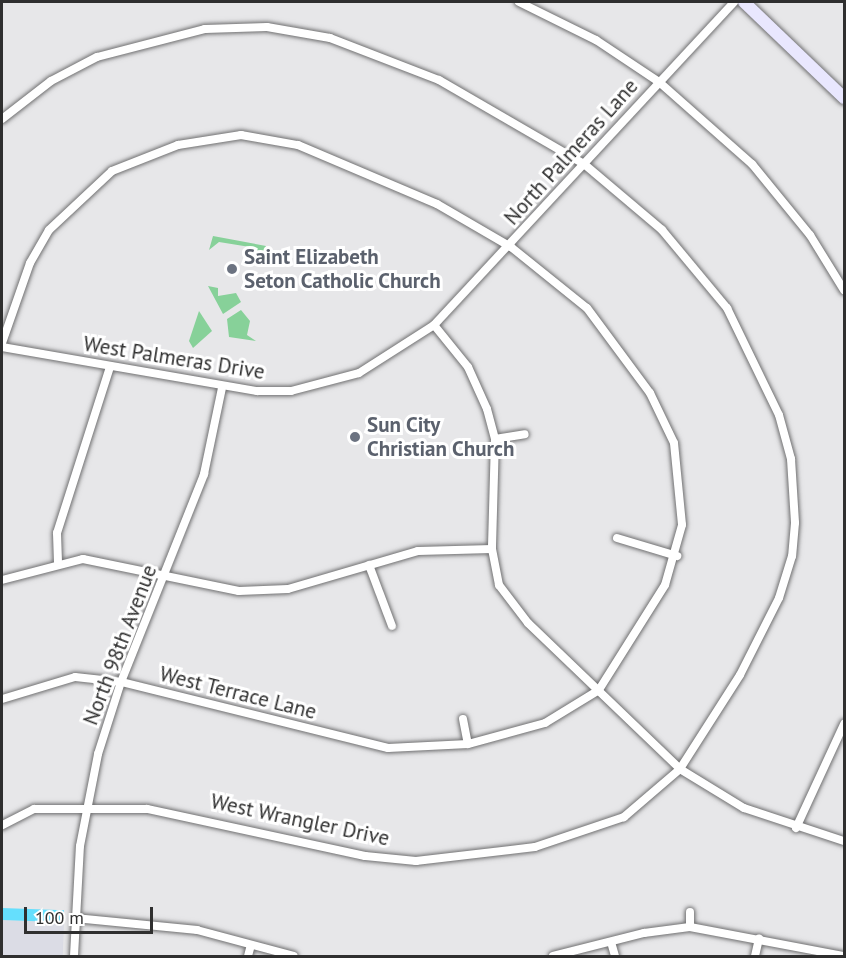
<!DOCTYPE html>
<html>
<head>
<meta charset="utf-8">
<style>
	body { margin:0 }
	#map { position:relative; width:846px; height:958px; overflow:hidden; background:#e7e7e9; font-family:"PT Sans",sans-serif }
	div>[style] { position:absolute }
	.built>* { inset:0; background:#dbdce5; transform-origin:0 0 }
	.green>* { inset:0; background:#87d199 }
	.water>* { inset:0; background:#65dffd; transform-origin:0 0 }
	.roads { filter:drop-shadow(0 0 2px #707071) drop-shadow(0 0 2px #707071) }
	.street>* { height:8px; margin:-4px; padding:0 4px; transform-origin:4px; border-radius:4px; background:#fff }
	.secondary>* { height:12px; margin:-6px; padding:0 6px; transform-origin:6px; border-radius:6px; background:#e9e7fe }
	.dots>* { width:16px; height:16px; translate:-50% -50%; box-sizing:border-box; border:3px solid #fff; border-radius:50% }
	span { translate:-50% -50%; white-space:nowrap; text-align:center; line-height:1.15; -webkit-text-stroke:6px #fff; paint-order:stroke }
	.street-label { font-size:21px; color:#2f2f2f }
	.worship-label { font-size:21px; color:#5b616d; font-weight:700 }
	.left { translate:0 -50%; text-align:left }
	.frame { position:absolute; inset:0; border:3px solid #2f2f2f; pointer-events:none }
	.scale { position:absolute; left:24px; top:907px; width:129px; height:27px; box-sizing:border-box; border:3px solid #2f2f2f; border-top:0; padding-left:8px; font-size:18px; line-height:21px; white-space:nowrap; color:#2f2f2f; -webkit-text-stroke:4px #fff; paint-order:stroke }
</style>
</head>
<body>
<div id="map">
	<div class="built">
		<i style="left:2px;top:920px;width:62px;height:36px;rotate:2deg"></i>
	</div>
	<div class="green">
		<i style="clip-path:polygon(213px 236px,266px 246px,264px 257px,250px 247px,219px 242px,209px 250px)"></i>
		<i style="clip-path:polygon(208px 286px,218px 288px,218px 296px,236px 293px,241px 302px,223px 314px)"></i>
		<i style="clip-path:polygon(241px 310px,250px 321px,247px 335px,256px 341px,229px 337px,227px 319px)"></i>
		<i style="clip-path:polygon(199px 311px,212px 331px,193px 348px,189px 341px)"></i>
	</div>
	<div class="water">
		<i style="left:2px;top:908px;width:62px;height:12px;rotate:2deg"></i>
	</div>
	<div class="roads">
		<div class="street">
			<i style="left:519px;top:2px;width:86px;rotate:26.3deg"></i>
			<i style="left:596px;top:40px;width:76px;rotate:33.7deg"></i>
			<i style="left:659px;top:82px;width:124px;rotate:41.4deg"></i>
			<i style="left:752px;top:164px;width:92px;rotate:50.8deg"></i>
			<i style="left:810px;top:235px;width:65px;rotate:58.3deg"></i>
			<i style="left:2px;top:119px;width:62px;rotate:-37.8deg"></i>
			<i style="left:51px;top:81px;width:52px;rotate:-27.6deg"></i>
			<i style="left:97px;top:57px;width:112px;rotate:-14.5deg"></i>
			<i style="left:205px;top:29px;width:62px;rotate:-1.8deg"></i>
			<i style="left:267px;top:27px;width:64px;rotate:9.9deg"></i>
			<i style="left:330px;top:38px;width:117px;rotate:21.1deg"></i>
			<i style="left:439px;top:80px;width:168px;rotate:30.1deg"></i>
			<i style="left:584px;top:164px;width:102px;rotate:40.2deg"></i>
			<i style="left:662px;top:230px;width:102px;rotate:50.2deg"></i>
			<i style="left:727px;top:308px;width:119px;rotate:64.1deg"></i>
			<i style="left:779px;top:415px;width:46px;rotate:74.7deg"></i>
			<i style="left:791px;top:459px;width:64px;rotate:86.4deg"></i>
			<i style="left:795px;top:523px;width:33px;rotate:95deg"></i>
			<i style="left:792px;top:556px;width:44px;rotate:107.2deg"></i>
			<i style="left:779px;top:598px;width:86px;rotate:116.9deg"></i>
			<i style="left:740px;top:675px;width:112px;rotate:122.6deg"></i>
			<i style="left:680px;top:769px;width:74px;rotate:139.4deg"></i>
			<i style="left:624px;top:817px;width:94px;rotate:161.4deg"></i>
			<i style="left:535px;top:847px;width:120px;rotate:173.3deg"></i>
			<i style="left:416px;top:861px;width:51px;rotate:-174.4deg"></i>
			<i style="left:365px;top:856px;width:223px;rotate:-167.8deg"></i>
			<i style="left:147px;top:809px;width:113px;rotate:180deg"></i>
			<i style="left:34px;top:809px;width:36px;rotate:153deg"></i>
			<i style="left:434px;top:325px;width:54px;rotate:51deg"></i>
			<i style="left:468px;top:367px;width:46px;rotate:65.7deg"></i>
			<i style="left:487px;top:409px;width:31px;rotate:75deg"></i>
			<i style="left:495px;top:439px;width:110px;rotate:91.6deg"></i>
			<i style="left:492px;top:549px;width:37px;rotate:79deg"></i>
			<i style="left:499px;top:585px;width:48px;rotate:52.7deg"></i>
			<i style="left:528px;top:623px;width:211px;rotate:43.8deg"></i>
			<i style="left:680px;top:769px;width:75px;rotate:31.4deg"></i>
			<i style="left:744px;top:808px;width:105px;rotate:18.3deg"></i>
			<i style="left:2px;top:343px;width:85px;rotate:-70.7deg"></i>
			<i style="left:30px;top:263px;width:38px;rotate:-60deg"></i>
			<i style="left:49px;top:230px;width:86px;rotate:-43.1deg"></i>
			<i style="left:112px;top:171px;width:71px;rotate:-21.5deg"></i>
			<i style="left:178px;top:145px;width:64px;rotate:-9deg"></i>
			<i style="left:241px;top:135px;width:58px;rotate:10deg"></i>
			<i style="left:298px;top:145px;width:151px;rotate:23deg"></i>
			<i style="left:437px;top:204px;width:86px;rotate:30.2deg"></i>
			<i style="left:511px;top:247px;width:97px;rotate:38.8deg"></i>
			<i style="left:587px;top:308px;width:106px;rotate:53.5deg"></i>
			<i style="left:650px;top:393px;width:55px;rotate:64.4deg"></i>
			<i style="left:674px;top:443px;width:82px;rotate:84.4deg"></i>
			<i style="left:682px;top:525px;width:62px;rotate:105.8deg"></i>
			<i style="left:665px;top:585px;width:124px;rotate:122.2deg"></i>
			<i style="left:599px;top:690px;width:63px;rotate:148.6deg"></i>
			<i style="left:545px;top:723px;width:80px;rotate:164.7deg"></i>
			<i style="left:468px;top:744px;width:80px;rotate:177.1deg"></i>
			<i style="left:388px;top:748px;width:275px;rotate:-166.1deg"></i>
			<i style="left:121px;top:682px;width:46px;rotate:-173.8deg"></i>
			<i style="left:75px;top:677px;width:76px;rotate:163.2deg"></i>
			<i style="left:2px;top:347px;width:259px;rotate:9.8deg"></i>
			<i style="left:257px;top:391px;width:34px"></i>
			<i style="left:291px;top:391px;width:70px;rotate:-14.8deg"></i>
			<i style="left:359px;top:373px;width:89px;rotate:-32.6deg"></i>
			<i style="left:434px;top:325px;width:441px;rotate:-47.1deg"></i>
			<i style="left:495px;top:439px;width:30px;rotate:-9deg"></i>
			<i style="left:617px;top:538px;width:63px;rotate:16.7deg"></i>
			<i style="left:58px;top:562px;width:29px;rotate:-92deg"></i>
			<i style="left:57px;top:533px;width:174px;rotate:-72.3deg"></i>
			<i style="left:369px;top:565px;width:65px;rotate:69.3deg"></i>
			<i style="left:2px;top:580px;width:84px;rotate:-14.5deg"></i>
			<i style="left:83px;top:559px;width:159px;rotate:11.6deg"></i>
			<i style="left:239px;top:591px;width:49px;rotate:-2.3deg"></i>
			<i style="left:288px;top:589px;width:135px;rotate:-16.3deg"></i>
			<i style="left:418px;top:551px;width:74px;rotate:-1.5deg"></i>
			<i style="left:463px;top:719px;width:25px;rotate:79deg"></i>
			<i style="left:796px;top:828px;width:115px;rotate:-65.2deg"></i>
			<i style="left:75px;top:918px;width:123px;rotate:5.6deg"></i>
			<i style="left:197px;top:930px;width:100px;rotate:15deg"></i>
			<i style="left:690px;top:927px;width:15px;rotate:-90deg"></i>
			<i style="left:611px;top:942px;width:15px;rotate:74deg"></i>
			<i style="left:74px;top:956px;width:110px;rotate:-86.9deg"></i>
			<i style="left:80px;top:846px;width:94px;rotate:-78.9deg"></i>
			<i style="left:98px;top:754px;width:76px;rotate:-72.3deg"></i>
			<i style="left:121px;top:682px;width:224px;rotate:-68.2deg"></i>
			<i style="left:204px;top:474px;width:88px;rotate:-78.2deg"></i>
			<i style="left:248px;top:956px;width:11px;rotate:-75deg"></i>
			<i style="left:553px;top:956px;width:94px;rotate:-14.2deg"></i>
			<i style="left:644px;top:933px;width:46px;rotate:-7.4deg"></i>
			<i style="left:690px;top:927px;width:157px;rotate:10.7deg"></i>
			<i style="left:755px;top:956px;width:18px;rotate:-77deg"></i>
		</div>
		<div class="secondary">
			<i style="left:744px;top:2px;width:139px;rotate:43.8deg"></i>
		</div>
	</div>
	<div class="dots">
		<i style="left:232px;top:269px;background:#6b7280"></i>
		<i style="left:355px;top:437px;background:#6b7280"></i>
	</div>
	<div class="street-label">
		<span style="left:571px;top:152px;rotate:-48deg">North Palmeras Lane</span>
		<span style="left:174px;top:358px;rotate:9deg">West Palmeras Drive</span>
		<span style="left:120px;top:645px;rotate:-69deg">North 98th Avenue</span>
		<span style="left:238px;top:693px;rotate:14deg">West Terrace Lane</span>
		<span style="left:300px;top:820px;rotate:12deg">West Wrangler Drive</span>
	</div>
	<div class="worship-label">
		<span class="left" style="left:244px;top:269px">Saint Elizabeth<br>Seton Catholic Church</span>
		<span class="left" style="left:367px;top:437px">Sun City<br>Christian Church</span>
	</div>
	<div class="frame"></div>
	<div class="scale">100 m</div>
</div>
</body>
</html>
